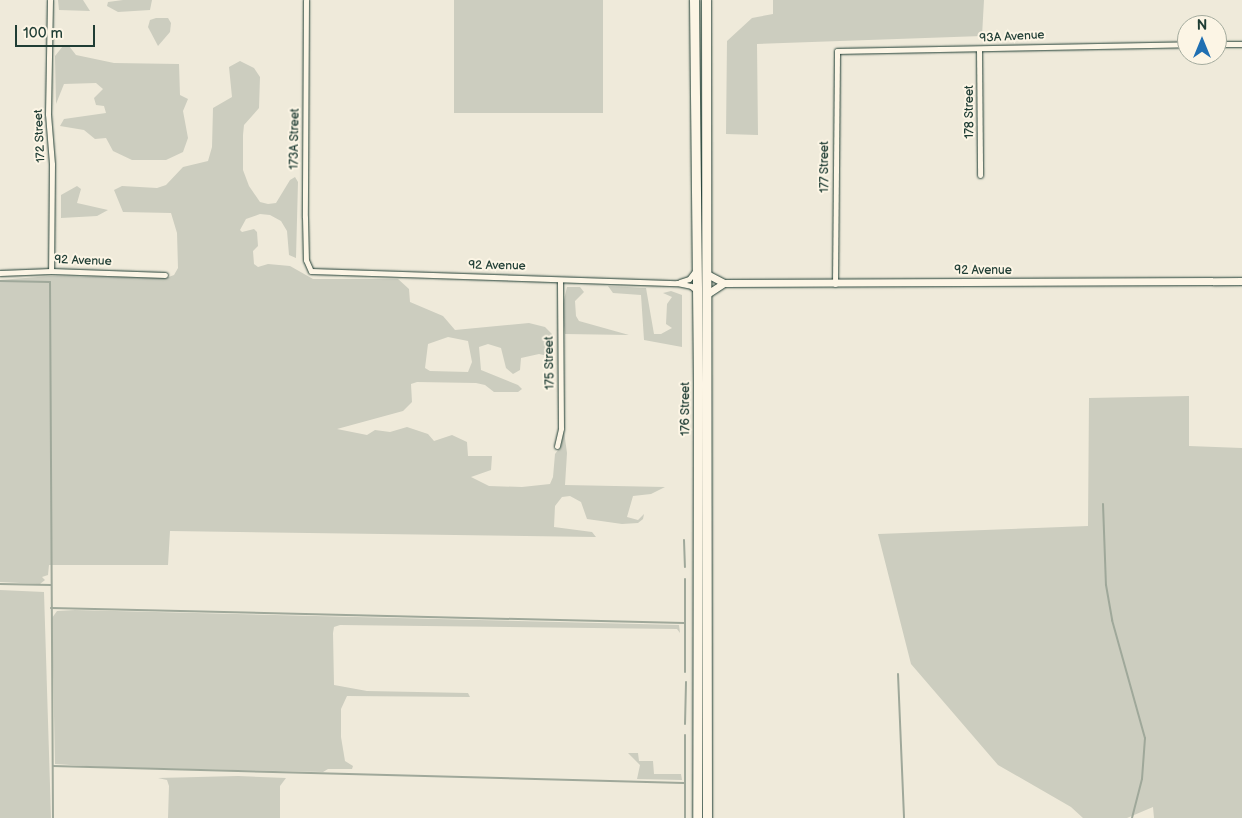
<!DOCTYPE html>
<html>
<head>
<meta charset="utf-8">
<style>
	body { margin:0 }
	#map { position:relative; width:1242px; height:818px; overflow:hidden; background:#efeada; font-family:"Balsamiq Sans",sans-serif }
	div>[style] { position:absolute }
	.green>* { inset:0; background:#cccdbf; transform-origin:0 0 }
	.stream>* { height:2px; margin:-1px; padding:0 1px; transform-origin:1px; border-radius:1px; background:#9fa89a }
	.roads { filter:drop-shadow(0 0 1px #1f3d34) drop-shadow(0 0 1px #1f3d34) }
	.minor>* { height:5px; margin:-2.5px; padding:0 2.5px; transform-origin:2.5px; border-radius:2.5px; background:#fcf5e5 }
	.tertiary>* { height:7px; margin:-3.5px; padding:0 3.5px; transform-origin:3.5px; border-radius:3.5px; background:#fcf5e5 }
	.trunk>* { height:9px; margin:-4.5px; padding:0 4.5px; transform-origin:4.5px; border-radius:4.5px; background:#fcf5e5 }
	span { translate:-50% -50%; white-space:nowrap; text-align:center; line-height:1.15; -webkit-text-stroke:4px #fcf5e5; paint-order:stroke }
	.street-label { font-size:12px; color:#1f3d34 }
	.north { position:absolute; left:1177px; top:15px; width:50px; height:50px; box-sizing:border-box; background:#fcf5e5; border:1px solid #a4ab9e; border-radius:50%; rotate:0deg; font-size:14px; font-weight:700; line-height:20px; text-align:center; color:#1f3d34 }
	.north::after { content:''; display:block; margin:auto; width:18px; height:22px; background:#1f6fb2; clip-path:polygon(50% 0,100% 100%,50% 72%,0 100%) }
	.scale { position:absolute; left:15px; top:25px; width:80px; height:22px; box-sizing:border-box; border:2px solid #1f3d34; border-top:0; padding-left:6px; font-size:15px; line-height:18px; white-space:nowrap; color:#1f3d34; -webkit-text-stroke:4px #fcf5e5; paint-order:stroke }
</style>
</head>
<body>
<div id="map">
	<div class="green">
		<i style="clip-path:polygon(58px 0,83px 0,90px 11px,59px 10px)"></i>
		<i style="clip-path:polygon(123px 0,152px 0,150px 10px,118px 12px,107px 6px,108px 2px)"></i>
		<i style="left:454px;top:0;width:149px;height:113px"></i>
		<i style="clip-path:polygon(773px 0,984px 0,982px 36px,757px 44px,758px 135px,726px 134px,727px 41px,752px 18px,773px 14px)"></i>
		<i style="clip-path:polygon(156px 18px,168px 18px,171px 23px,170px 32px,158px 46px,148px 27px,150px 20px)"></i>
		<i style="clip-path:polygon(63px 46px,69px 46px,76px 55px,114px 63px,179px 64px,180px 95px,188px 99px,183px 111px,188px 138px,183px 152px,166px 160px,132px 160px,113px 151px,106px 138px,95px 139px,84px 130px,60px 126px,64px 119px,106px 113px,104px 106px,96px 105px,94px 98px,103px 89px,96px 83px,64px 84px,56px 104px,55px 56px)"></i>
		<i style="clip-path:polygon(evenodd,240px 61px,254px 68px,260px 77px,259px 108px,244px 125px,243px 135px,243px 170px,249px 186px,260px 202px,268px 204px,276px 203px,290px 180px,295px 177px,298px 182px,296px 258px,289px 255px,287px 231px,281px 221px,270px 215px,260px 214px,246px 219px,240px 230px,242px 232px,254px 229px,257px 232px,258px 246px,253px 251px,254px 264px,258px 267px,268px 264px,290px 266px,313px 279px,398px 279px,409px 289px,410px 302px,443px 316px,455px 330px,529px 323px,545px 327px,552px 334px,553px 357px,539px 354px,521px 358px,520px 370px,513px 374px,506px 368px,501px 348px,488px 344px,479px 347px,481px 370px,518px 385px,522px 389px,518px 392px,494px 392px,485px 385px,476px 383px,417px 382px,411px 384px,412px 402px,403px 411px,337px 429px,367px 435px,375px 430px,390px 432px,407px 427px,428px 434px,434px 441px,452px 435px,467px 442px,468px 456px,492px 456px,491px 470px,471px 477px,489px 486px,522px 487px,550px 484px,553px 477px,555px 454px,561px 446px,564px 431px,567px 453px,565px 485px,665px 487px,651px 494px,633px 496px,627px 517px,638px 520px,644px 514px,643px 519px,638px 523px,622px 524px,587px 519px,581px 502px,570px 496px,562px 497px,555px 506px,554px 527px,592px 532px,596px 537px,170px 531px,168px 565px,49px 565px,48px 575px,42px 577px,45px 580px,40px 584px,0 582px,0 280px,50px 276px,166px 278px,174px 275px,178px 268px,177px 233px,171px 213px,123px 212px,114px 190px,122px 186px,157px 188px,166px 185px,183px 167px,208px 161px,212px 147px,213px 108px,232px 97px,229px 67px,240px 61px,448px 337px,468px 341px,472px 362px,468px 372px,430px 371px,425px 368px,428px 344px,448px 337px)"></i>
		<i style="clip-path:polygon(77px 186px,81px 189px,77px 203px,108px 210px,97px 216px,61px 218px,61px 195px)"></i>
		<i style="clip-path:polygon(608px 286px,646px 288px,654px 334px,661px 334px,672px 328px,666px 324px,667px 304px,672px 297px,663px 293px,671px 291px,682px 295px,682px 347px,644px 340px,641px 295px,613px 293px)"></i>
		<i style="clip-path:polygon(567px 287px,580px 287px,584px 292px,575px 301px,576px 316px,579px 321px,629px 335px,565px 334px,562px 308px)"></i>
		<i style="clip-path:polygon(1189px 396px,1189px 446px,1242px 448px,1242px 818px,1154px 818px,1153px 807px,1127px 818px,1083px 818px,1071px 807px,998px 765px,911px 664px,878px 534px,1088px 526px,1089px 398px)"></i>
		<i style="clip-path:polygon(0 590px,44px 592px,51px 818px,0 818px)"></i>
		<i style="clip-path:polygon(75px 610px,679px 625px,680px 633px,677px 629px,340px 625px,334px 627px,333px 633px,334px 685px,367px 691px,468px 693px,470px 697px,347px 696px,341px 709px,341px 737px,345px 761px,353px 766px,352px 769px,328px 769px,323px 772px,102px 767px,55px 764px,52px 618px,57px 611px)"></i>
		<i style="clip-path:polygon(628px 753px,638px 753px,639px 761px,653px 761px,654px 774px,681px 774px,682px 780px,637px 779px,640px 765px)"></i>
		<i style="clip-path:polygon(238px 776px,286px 778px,280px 786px,280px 818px,168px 818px,169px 786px,167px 780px,158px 778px)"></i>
	</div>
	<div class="stream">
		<i style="left:0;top:281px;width:50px;rotate:1.1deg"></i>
		<i style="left:50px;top:282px;width:536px;rotate:89.68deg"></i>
		<i style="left:1103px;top:504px;width:81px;rotate:87.9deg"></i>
		<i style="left:1106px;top:585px;width:36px;rotate:80deg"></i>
		<i style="left:1112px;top:620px;width:123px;rotate:74.4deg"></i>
		<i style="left:1145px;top:738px;width:41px;rotate:94.2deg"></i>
		<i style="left:1142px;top:779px;width:40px;rotate:104.4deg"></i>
		<i style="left:684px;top:540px;width:27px;rotate:88deg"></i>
		<i style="left:685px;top:579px;width:93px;rotate:90deg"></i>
		<i style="left:0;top:584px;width:51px;rotate:1.1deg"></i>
		<i style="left:51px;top:608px;width:633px;rotate:1.36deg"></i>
		<i style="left:898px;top:674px;width:144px;rotate:87.6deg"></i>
		<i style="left:685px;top:724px;width:42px;rotate:-88.6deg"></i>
		<i style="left:53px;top:766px;width:631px;rotate:1.54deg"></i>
		<i style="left:685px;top:818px;width:83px;rotate:-90deg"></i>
	</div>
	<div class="roads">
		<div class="minor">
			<i style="left:50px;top:0;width:114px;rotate:91deg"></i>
			<i style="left:48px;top:114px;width:50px;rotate:85.4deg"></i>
			<i style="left:52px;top:164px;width:107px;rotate:90.5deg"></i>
			<i style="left:306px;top:0;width:217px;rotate:90.3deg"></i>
			<i style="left:305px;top:217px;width:43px;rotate:88.7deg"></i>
			<i style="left:306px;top:260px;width:12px;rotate:66deg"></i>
			<i style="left:311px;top:271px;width:366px;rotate:1.9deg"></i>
			<i style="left:677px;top:283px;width:14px;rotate:12deg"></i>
			<i style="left:691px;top:286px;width:8px;rotate:40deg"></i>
			<i style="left:1217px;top:44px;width:25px"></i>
			<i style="left:979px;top:49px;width:126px;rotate:89.5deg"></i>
			<i style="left:0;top:273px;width:51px;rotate:-2.2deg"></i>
			<i style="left:51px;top:271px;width:114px;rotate:2deg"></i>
			<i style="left:680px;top:282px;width:9px;rotate:-18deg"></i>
			<i style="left:689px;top:279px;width:11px;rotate:-52deg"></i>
			<i style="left:835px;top:284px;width:233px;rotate:-89.5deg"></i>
			<i style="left:837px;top:51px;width:350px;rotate:-1.1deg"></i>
			<i style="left:557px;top:446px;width:18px;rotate:-77deg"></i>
			<i style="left:561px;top:428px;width:148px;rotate:-90.4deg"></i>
		</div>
		<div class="tertiary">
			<i style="left:707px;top:274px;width:19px;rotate:28deg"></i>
			<i style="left:724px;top:283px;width:518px;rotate:-0.22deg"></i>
			<i style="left:707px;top:294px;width:20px;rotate:-33deg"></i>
		</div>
		<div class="trunk">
			<i style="left:694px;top:0;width:383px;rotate:89.4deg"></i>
			<i style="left:698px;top:383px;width:435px;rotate:90.1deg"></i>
			<i style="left:706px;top:0;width:818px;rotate:89.93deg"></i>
		</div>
	</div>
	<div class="street-label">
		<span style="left:1012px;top:37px;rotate:-3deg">93A Avenue</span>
		<span style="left:970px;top:112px;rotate:-90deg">178 Street</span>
		<span style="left:40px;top:136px;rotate:-93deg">172 Street</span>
		<span style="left:295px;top:139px;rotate:-89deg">173A Street</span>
		<span style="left:825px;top:167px;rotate:-90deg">177 Street</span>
		<span style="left:83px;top:261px;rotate:2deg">92 Avenue</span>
		<span style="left:497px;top:266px;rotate:1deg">92 Avenue</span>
		<span style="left:983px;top:271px">92 Avenue</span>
		<span style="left:550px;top:363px;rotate:-91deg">175 Street</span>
		<span style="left:686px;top:409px;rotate:-90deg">176 Street</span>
	</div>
	<div class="north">N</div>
	<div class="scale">100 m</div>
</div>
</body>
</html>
